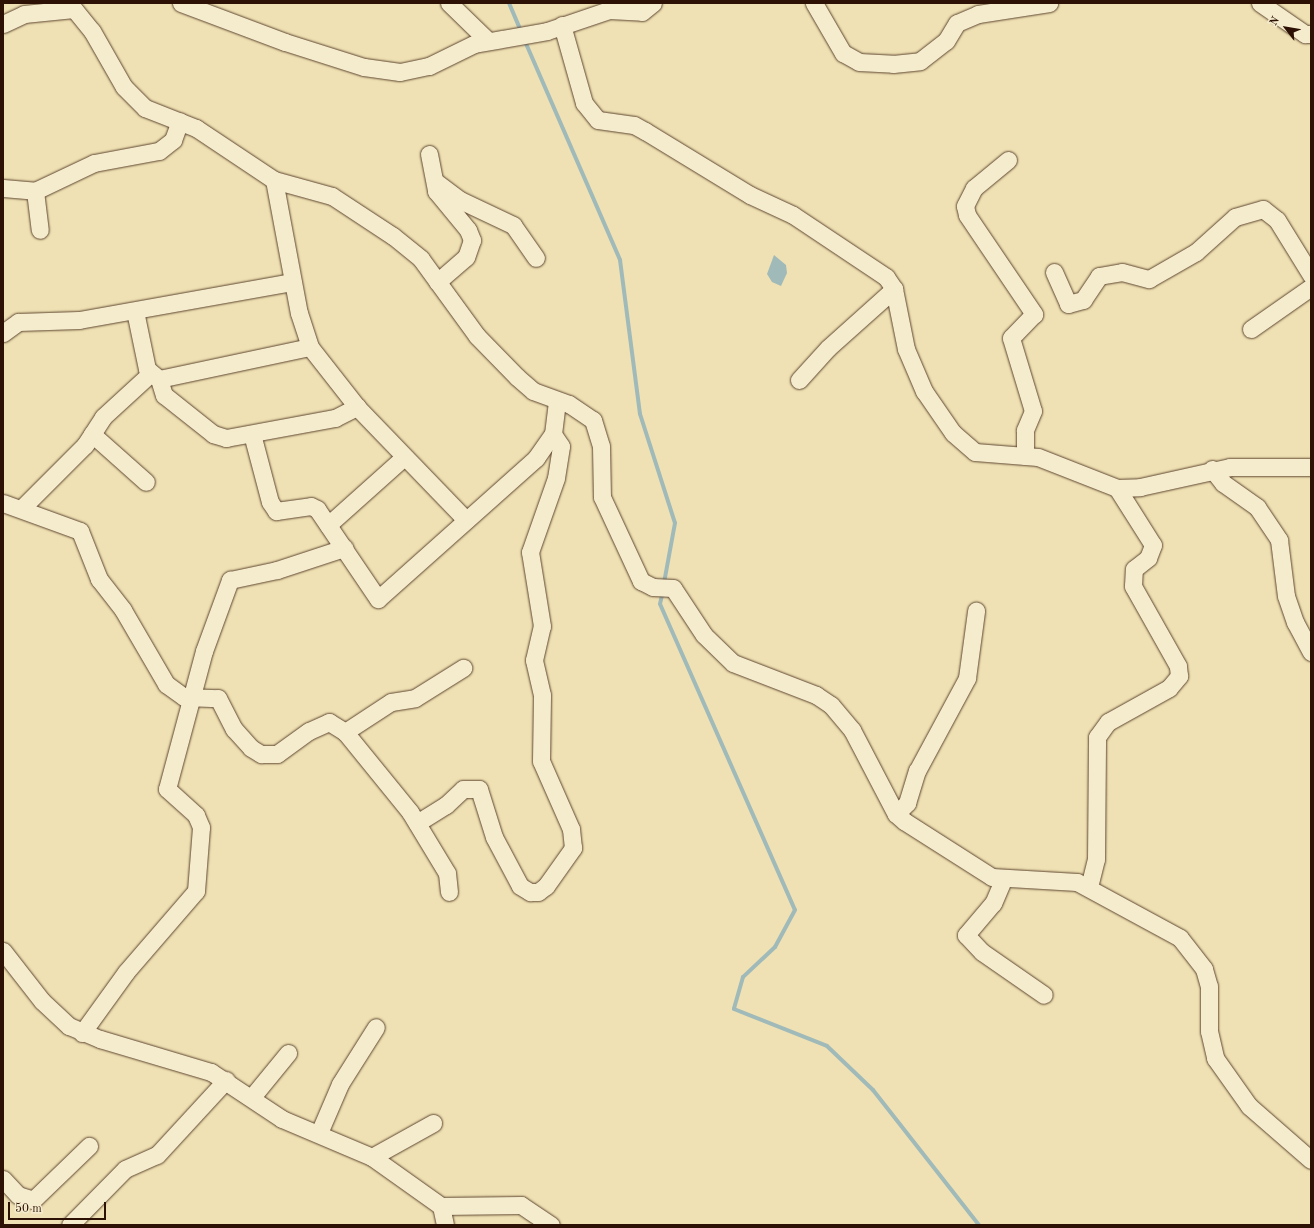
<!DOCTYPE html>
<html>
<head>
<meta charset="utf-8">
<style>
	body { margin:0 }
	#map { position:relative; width:1314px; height:1228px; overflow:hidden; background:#efe1b3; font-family:"Old Standard TT",serif }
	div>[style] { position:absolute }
	.water>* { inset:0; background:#a0bab9 }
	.stream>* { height:4px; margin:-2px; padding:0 2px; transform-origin:2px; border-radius:2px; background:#a0bab9 }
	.roads { filter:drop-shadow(0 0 1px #5e4530) drop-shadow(0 0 1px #5e4530) }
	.minor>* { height:17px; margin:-8.5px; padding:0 8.5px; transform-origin:8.5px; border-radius:8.5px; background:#f5ecce }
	span { translate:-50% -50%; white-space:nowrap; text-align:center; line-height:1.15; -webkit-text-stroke:3.5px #f5ecce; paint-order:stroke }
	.frame { position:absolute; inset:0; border:4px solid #2d1104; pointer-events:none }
	.north { position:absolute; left:1266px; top:8px; width:40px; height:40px; -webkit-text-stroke:3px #f5ecce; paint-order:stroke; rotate:301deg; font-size:11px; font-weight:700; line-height:16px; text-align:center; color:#2d1104 }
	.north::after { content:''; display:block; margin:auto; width:14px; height:18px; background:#2d1104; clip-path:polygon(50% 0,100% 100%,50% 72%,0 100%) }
	.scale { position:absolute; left:8px; top:1202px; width:98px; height:18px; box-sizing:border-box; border:2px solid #2d1104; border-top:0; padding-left:5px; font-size:12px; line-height:14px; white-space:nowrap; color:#2d1104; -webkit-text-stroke:3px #f5ecce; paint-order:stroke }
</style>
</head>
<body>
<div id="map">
	<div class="water">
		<i style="clip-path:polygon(774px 255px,786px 265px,787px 273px,781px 286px,772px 282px,767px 274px)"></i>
	</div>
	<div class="stream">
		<i style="left:509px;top:3px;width:30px;rotate:67deg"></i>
		<i style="left:524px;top:39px;width:241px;rotate:66.5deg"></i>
		<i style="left:620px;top:260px;width:155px;rotate:82.6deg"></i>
		<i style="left:640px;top:414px;width:114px;rotate:72.2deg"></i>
		<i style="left:675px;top:523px;width:61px;rotate:100.4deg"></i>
		<i style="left:663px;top:591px;width:13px;rotate:103deg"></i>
		<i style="left:660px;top:604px;width:334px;rotate:66.2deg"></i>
		<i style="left:795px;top:910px;width:42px;rotate:118.4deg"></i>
		<i style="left:775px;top:947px;width:44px;rotate:136.8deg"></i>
		<i style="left:743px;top:977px;width:33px;rotate:106deg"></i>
		<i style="left:734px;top:1009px;width:100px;rotate:21.7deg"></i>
		<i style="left:827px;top:1046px;width:64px;rotate:43.7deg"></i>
		<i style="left:873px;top:1090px;width:172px;rotate:51.9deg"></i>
	</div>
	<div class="roads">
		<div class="minor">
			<i style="left:181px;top:3px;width:111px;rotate:20.6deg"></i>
			<i style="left:285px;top:42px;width:83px;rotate:17.6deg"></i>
			<i style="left:364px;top:67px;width:36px;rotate:8deg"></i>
			<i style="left:400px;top:72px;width:30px;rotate:-12deg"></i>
			<i style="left:429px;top:66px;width:50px;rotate:-26.1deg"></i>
			<i style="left:474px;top:44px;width:74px;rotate:-10.1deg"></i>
			<i style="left:547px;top:31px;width:65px;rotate:-18.7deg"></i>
			<i style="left:609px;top:10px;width:33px;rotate:3deg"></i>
			<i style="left:642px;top:12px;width:14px;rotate:-39deg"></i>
			<i style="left:449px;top:3px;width:53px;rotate:44.2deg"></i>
			<i style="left:814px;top:3px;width:58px;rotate:59.9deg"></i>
			<i style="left:843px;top:53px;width:18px;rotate:29deg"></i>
			<i style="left:859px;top:62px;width:34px;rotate:3deg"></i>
			<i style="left:893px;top:64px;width:27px;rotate:-6deg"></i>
			<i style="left:920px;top:61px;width:33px;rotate:-38deg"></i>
			<i style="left:946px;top:41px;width:21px;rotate:-59deg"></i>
			<i style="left:957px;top:23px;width:23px;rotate:-23deg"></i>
			<i style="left:978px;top:14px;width:72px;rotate:-8.8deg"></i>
			<i style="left:1260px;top:3px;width:55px;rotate:34.6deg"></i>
			<i style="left:1305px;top:34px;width:6px"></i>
			<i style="left:74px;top:9px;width:28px;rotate:51deg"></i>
			<i style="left:92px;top:31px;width:64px;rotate:60.3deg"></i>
			<i style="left:124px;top:87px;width:30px;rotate:45deg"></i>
			<i style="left:145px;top:108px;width:55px;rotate:21.4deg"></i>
			<i style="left:196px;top:128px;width:94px;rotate:33.7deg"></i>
			<i style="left:274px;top:180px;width:60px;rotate:15.4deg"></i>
			<i style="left:332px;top:196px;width:73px;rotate:33.3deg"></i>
			<i style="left:393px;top:236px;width:36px;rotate:39deg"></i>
			<i style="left:421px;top:259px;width:95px;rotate:54deg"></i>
			<i style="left:477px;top:336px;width:57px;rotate:45.7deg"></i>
			<i style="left:517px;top:377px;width:21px;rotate:41deg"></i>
			<i style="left:533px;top:391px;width:38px;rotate:20deg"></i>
			<i style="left:569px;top:404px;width:29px;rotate:34deg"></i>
			<i style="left:593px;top:420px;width:27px;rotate:73deg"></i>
			<i style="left:601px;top:446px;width:51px;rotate:88.9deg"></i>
			<i style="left:602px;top:497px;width:93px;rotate:65.1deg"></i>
			<i style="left:641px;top:581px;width:13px;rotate:27deg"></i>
			<i style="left:653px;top:587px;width:20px;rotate:3deg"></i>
			<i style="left:673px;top:588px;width:56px;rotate:56.6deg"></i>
			<i style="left:704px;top:635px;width:40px;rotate:44deg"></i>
			<i style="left:733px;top:663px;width:89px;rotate:21.1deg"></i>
			<i style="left:816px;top:695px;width:18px;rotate:34deg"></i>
			<i style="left:831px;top:705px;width:33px;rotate:50deg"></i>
			<i style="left:852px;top:730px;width:95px;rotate:62.4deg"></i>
			<i style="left:896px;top:814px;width:11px;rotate:41deg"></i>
			<i style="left:904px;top:821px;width:104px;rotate:32.5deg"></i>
			<i style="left:992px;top:877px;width:85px;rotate:3.4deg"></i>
			<i style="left:1077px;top:882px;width:117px;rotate:28.5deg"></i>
			<i style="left:1180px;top:938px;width:39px;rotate:52deg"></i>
			<i style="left:1204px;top:969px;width:18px;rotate:74deg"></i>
			<i style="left:1209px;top:986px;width:45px;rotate:90deg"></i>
			<i style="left:1209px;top:1031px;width:28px;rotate:77deg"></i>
			<i style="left:1215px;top:1058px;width:59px;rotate:54.7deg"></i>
			<i style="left:1249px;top:1106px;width:82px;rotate:41.1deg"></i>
			<i style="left:3px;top:24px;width:23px;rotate:-25deg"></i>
			<i style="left:24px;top:14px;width:50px;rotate:-5.7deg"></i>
			<i style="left:562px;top:25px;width:81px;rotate:74.2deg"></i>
			<i style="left:584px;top:103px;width:22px;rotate:51deg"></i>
			<i style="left:598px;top:120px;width:36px;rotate:8deg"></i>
			<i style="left:634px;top:125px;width:13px;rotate:29deg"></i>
			<i style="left:645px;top:131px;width:123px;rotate:31.4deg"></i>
			<i style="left:750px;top:195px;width:47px;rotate:24.9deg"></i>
			<i style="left:793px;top:215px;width:112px;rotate:33.7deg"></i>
			<i style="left:886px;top:277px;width:14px;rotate:56deg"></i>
			<i style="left:894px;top:289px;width:61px;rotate:78.7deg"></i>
			<i style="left:906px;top:349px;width:46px;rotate:66.8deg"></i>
			<i style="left:924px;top:391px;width:51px;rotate:55.4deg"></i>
			<i style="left:953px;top:433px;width:29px;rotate:41deg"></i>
			<i style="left:975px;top:452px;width:63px;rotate:4.5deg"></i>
			<i style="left:1038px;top:457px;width:85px;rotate:21.4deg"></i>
			<i style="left:1117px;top:488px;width:23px;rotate:-2deg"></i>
			<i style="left:1140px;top:487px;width:92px;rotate:-12.5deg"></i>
			<i style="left:1230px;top:467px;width:81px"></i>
			<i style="left:429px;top:154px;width:38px;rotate:79deg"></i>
			<i style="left:436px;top:191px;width:50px;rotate:50.6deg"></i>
			<i style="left:468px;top:230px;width:11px;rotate:68deg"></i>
			<i style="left:472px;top:240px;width:18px;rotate:109deg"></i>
			<i style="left:466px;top:257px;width:38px;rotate:139deg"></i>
			<i style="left:1008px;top:160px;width:44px;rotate:140.5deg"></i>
			<i style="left:974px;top:188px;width:20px;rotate:117deg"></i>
			<i style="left:965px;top:206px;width:9px;rotate:77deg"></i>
			<i style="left:967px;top:215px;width:120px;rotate:55.9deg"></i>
			<i style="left:1034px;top:314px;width:33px;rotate:134deg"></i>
			<i style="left:1011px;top:338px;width:76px;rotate:73.2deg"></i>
			<i style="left:1033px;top:411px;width:21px;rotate:113deg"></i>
			<i style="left:1025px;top:430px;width:26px;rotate:90deg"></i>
			<i style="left:274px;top:180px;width:135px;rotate:79.4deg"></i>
			<i style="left:299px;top:313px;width:36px;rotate:72deg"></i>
			<i style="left:310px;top:347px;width:76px;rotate:51.9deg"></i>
			<i style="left:357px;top:407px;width:157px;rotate:46deg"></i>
			<i style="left:436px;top:182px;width:30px;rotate:37deg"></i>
			<i style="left:460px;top:200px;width:59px;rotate:25.3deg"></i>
			<i style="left:513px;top:225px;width:40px;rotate:55.1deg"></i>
			<i style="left:3px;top:188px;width:32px;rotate:5deg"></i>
			<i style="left:35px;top:191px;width:65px;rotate:-25.4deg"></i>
			<i style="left:94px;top:163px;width:66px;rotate:-10.5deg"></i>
			<i style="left:159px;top:151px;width:18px;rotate:-38deg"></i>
			<i style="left:173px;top:140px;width:20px;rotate:-70deg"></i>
			<i style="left:35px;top:191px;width:39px;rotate:83deg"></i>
			<i style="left:1054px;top:272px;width:35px;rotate:66deg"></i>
			<i style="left:1068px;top:304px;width:16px;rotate:-15deg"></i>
			<i style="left:1083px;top:300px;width:29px;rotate:-56deg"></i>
			<i style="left:1099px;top:276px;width:23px;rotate:-10deg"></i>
			<i style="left:1122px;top:272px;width:28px;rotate:15deg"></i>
			<i style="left:1149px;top:279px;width:54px;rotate:-29.9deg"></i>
			<i style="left:1196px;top:252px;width:52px;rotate:-41.9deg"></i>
			<i style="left:1235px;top:217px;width:29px;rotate:-16deg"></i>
			<i style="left:1263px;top:209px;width:18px;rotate:38deg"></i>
			<i style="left:1277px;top:220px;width:65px;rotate:58.3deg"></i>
			<i style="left:135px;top:311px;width:59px;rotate:78.3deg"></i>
			<i style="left:147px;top:369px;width:16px;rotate:40deg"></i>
			<i style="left:159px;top:379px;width:154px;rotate:-12deg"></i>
			<i style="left:1251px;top:329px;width:73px;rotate:-35deg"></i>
			<i style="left:3px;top:333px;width:19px;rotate:-36deg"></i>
			<i style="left:18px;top:322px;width:61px;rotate:-1.9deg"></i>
			<i style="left:79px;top:320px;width:217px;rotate:-10.1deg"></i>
			<i style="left:159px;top:379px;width:17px;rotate:73deg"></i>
			<i style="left:164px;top:395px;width:63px;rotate:38.5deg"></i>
			<i style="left:213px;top:434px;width:14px;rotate:17deg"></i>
			<i style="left:226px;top:438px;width:111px;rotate:-10.4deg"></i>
			<i style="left:335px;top:418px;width:25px;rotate:-27deg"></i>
			<i style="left:799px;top:380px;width:43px;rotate:-47.8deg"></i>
			<i style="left:828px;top:348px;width:89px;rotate:-41.8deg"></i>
			<i style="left:92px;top:434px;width:72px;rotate:41.6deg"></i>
			<i style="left:252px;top:434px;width:70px;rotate:75.2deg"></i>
			<i style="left:270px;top:502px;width:11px;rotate:56deg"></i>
			<i style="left:276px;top:511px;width:35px;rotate:-8deg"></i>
			<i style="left:311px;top:506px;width:7px;rotate:27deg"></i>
			<i style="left:317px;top:509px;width:109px;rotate:55.9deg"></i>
			<i style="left:378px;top:599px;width:212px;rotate:-41.7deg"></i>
			<i style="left:536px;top:458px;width:29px;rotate:-55deg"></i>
			<i style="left:553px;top:434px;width:33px;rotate:-83deg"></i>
			<i style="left:1212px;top:469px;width:18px;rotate:52deg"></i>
			<i style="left:1223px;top:483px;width:42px;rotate:35.2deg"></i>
			<i style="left:1257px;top:507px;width:40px;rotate:56deg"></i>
			<i style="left:1279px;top:540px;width:56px;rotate:82.9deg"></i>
			<i style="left:1286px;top:596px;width:28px;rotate:71deg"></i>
			<i style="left:1295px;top:622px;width:34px;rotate:62deg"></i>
			<i style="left:3px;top:503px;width:82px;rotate:20deg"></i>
			<i style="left:80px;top:531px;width:52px;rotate:68.4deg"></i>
			<i style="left:99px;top:579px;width:39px;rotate:52deg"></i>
			<i style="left:123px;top:610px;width:86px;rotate:59.8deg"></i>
			<i style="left:166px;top:684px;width:22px;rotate:36deg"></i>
			<i style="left:184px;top:697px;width:34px;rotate:2deg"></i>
			<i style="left:218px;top:698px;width:35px;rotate:63deg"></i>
			<i style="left:234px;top:729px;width:25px;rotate:48deg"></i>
			<i style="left:251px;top:748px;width:12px;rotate:31deg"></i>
			<i style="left:261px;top:754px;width:16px"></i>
			<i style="left:277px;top:754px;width:39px;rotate:-36deg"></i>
			<i style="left:309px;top:731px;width:22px;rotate:-24deg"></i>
			<i style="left:329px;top:722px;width:19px;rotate:32deg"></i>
			<i style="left:345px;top:732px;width:103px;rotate:50.9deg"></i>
			<i style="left:410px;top:812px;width:71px;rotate:58.8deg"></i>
			<i style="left:447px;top:873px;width:19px;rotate:84deg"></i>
			<i style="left:22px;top:508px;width:89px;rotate:-45deg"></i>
			<i style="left:85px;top:445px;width:33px;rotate:-57deg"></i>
			<i style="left:103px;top:417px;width:64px;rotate:-42.5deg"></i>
			<i style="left:328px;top:525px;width:102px;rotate:-41.8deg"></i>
			<i style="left:345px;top:732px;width:55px;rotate:-33.1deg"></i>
			<i style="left:391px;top:702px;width:24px;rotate:-9deg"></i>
			<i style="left:415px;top:698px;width:57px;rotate:-32deg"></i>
			<i style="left:896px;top:814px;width:16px;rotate:-45deg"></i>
			<i style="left:907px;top:803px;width:34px;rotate:-73deg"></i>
			<i style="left:917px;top:771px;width:106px;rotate:-61.7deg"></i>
			<i style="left:967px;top:678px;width:68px;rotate:-82.3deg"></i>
			<i style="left:417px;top:823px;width:34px;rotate:-32deg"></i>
			<i style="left:446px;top:805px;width:23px;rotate:-43deg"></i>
			<i style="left:463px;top:789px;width:16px"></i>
			<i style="left:479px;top:789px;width:50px;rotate:72.6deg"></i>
			<i style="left:494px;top:837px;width:55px;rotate:62deg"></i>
			<i style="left:520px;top:886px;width:12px;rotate:31deg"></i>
			<i style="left:530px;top:892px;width:8px"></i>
			<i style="left:538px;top:892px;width:10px;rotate:-37deg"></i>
			<i style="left:546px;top:886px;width:47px;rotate:-54.6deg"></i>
			<i style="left:573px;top:848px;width:19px;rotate:-96deg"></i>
			<i style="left:571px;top:829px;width:74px;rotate:-113.8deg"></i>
			<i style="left:541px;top:761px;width:66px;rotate:-89.1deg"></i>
			<i style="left:542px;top:695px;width:36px;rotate:-103deg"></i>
			<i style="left:534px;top:660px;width:35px;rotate:-77deg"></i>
			<i style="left:542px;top:626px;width:75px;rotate:-99.2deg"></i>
			<i style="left:530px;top:552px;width:78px;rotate:-70.6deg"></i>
			<i style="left:556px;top:478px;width:32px;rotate:-81deg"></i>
			<i style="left:561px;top:446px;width:14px;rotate:-124deg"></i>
			<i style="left:1003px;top:880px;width:25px;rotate:113deg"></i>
			<i style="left:993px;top:903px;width:42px;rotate:130.2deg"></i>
			<i style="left:966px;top:935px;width:23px;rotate:47deg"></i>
			<i style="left:982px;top:952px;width:75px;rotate:34.7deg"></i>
			<i style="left:1089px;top:887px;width:29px;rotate:-76deg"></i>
			<i style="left:1096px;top:859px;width:122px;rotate:-89.5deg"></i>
			<i style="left:1097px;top:737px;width:19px;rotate:-54deg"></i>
			<i style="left:1108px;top:722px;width:70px;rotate:-29.1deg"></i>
			<i style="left:1169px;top:688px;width:16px;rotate:-50deg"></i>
			<i style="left:1179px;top:676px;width:10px;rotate:-96deg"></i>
			<i style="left:1178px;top:666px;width:92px;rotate:-119.4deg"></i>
			<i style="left:1133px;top:586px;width:17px;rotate:-87deg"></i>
			<i style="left:1134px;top:569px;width:18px;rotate:-38deg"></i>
			<i style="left:1148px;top:558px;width:14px;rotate:-69deg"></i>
			<i style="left:1153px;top:545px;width:67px;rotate:-122.3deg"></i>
			<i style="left:3px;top:951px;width:63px;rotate:52deg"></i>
			<i style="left:42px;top:1001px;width:37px;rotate:43deg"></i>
			<i style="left:69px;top:1026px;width:34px;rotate:23deg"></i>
			<i style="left:100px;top:1039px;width:116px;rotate:16.6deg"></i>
			<i style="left:211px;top:1072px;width:85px;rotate:33.5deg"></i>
			<i style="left:282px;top:1119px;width:98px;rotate:22.9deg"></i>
			<i style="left:372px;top:1157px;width:85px;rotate:35.4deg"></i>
			<i style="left:441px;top:1206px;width:19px;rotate:78deg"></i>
			<i style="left:82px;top:1033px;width:75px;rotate:-54.2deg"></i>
			<i style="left:126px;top:972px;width:107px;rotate:-49.2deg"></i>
			<i style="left:196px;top:891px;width:64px;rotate:-85.5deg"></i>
			<i style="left:201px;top:827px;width:13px;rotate:-113deg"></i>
			<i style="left:196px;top:815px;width:39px;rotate:-138deg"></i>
			<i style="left:167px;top:789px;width:143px;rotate:-75deg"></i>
			<i style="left:204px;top:651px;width:76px;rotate:-69.9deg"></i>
			<i style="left:230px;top:580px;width:48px;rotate:-12deg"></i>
			<i style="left:277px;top:570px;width:71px;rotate:-18.2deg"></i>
			<i style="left:252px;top:1097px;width:57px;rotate:-50.7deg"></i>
			<i style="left:319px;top:1133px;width:53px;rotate:-66.8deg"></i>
			<i style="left:340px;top:1084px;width:67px;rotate:-57.7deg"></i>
			<i style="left:372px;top:1157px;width:70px;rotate:-29.1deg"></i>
			<i style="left:3px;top:1179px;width:22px;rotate:47deg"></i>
			<i style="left:18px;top:1195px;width:16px;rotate:18deg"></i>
			<i style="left:33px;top:1200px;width:78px;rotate:-44deg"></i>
			<i style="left:441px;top:1206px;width:80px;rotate:-0.7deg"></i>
			<i style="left:521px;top:1205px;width:36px;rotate:34deg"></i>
			<i style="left:70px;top:1225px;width:78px;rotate:-45.5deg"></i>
			<i style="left:125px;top:1169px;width:35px;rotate:-24deg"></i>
			<i style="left:157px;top:1155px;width:102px;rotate:-47.4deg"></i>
		</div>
	</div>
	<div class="frame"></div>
	<div class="north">N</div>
	<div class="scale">50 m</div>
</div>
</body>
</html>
